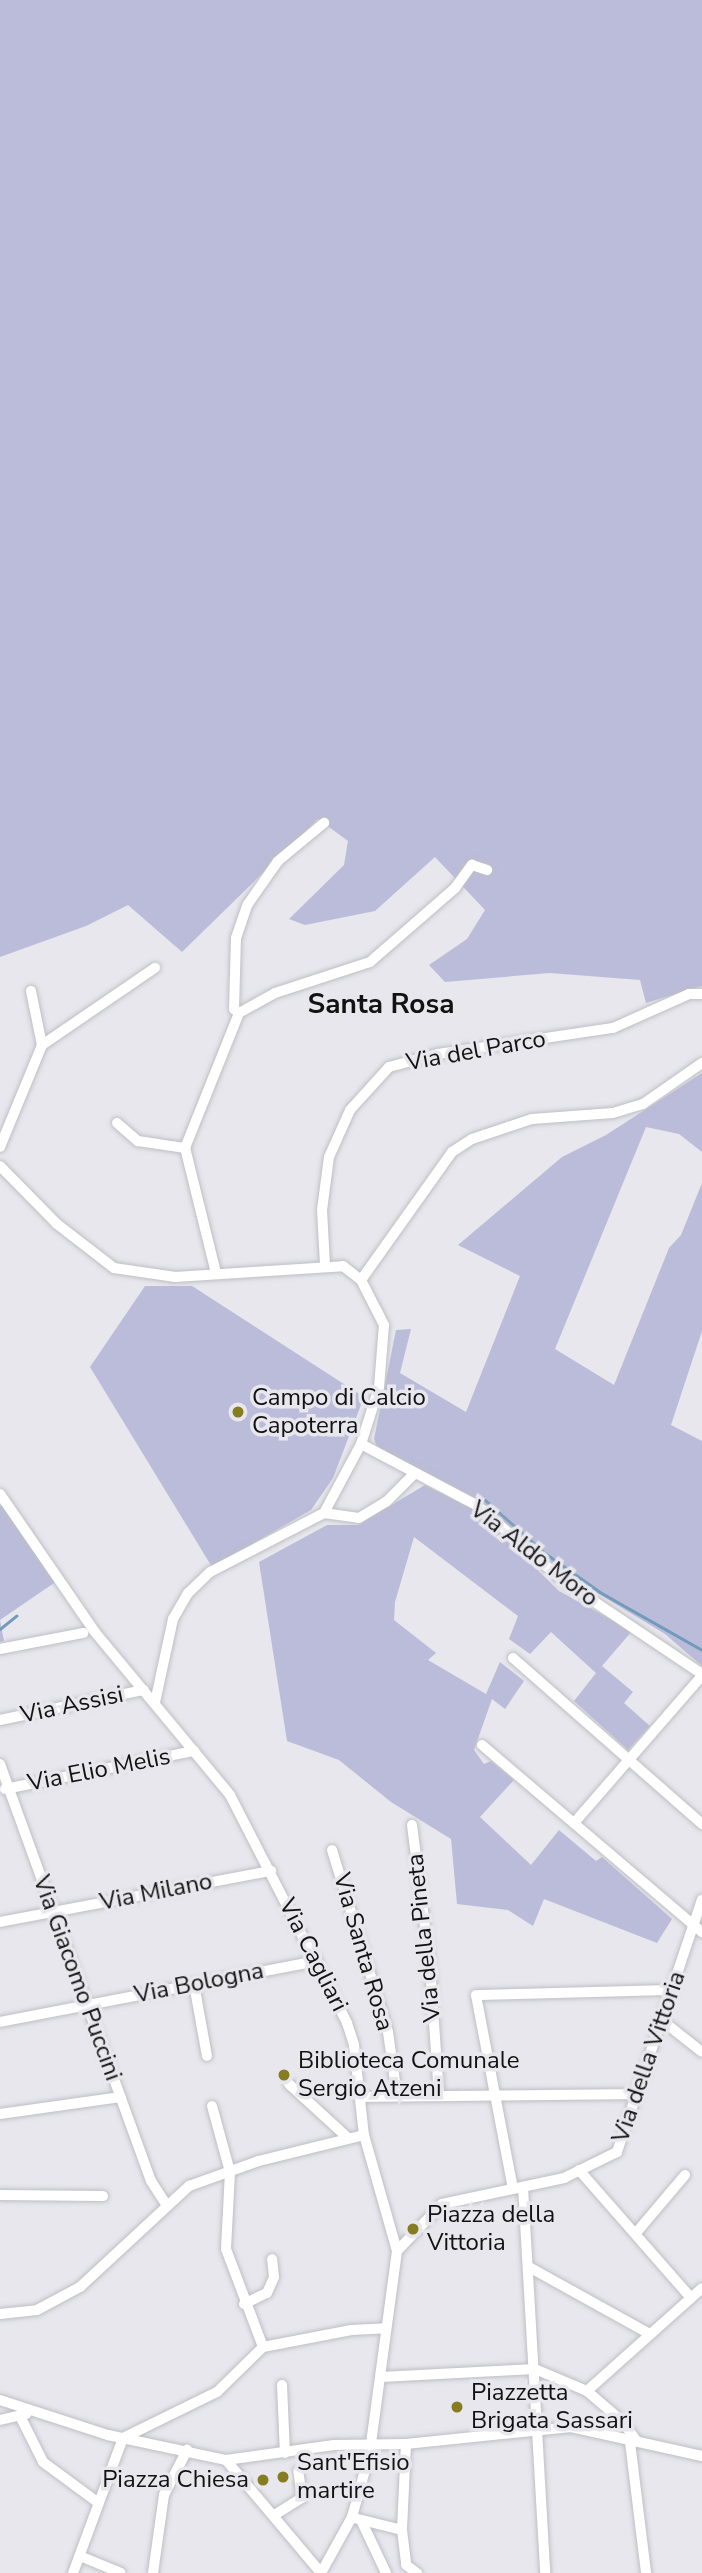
<!DOCTYPE html>
<html>
<head>
<meta charset="utf-8">
<style>
	body { margin:0 }
	#map { position:relative; width:702px; height:2573px; overflow:hidden; background:#e7e7ed; font-family:"Nunito Sans",sans-serif }
	div>[style] { position:absolute }
	.green>* { inset:0; background:#bbbcda }
	.stream>* { height:2.5px; margin:-1.25px; padding:0 1.25px; transform-origin:1.25px; border-radius:1.25px; background:#729bbb }
	.roads { filter:drop-shadow(0 0 2px #bebfc5) drop-shadow(0 0 2px #bebfc5) }
	.minor>* { height:10px; margin:-5px; padding:0 5px; transform-origin:5px; border-radius:5px; background:#fff }
	.dots>* { width:19px; height:19px; translate:-50% -50%; box-sizing:border-box; border:4px solid #e7e7ed; border-radius:50% }
	span { translate:-50% -50%; white-space:nowrap; text-align:center; line-height:1.15; -webkit-text-stroke:7px #e7e7ed; paint-order:stroke }
	.street-label { font-size:24px; color:#121214 }
	.poi-label { font-size:24px; color:#121214 }
	.left { translate:0 -50%; text-align:left }
	.right { translate:-100% -50%; text-align:right }
	.quarter-label { font-size:28px; color:#121214; font-weight:700 }
</style>
</head>
<body>
<div id="map">
	<div class="green">
		<i style="clip-path:polygon(0 0,702px 0,702px 986px,646px 1003px,640px 980px,550px 973px,445px 982px,429px 965px,467px 939px,485px 910px,435px 857px,375px 911px,305px 925px,289px 919px,344px 865px,348px 841px,318px 819px,182px 952px,128px 905px,86px 926px,0 957px)"></i>
		<i style="clip-path:polygon(702px 1073px,702px 1152px,679px 1134px,646px 1127px,555px 1349px,614px 1385px,669px 1248px,681px 1235px,702px 1183px,702px 1331px,671px 1425px,702px 1441px,702px 1666px,665px 1634px,564px 1573px,480px 1501px,378px 1450px,374px 1439px,396px 1330px,411px 1329px,400px 1373px,466px 1412px,520px 1276px,458px 1245px,562px 1157px,606px 1135px)"></i>
		<i style="clip-path:polygon(145px 1286px,192px 1286px,364px 1397px,333px 1478px,311px 1510px,212px 1567px,90px 1367px)"></i>
		<i style="clip-path:polygon(425px 1485px,478px 1512px,559px 1591px,632px 1631px,602px 1666px,633px 1692px,624px 1703px,650px 1726px,628px 1750px,574px 1701px,596px 1673px,551px 1632px,530px 1654px,509px 1639px,518px 1616px,414px 1537px,395px 1602px,394px 1620px,436px 1653px,428px 1660px,486px 1694px,500px 1662px,524px 1681px,505px 1709px,492px 1699px,474px 1750px,484px 1764px,491px 1761px,514px 1780px,480px 1817px,531px 1865px,559px 1830px,596px 1861px,602px 1857px,672px 1919px,657px 1943px,544px 1899px,533px 1926px,508px 1910px,457px 1904px,451px 1839px,391px 1802px,339px 1760px,287px 1741px,259px 1562px,327px 1525px,358px 1525px)"></i>
		<i style="clip-path:polygon(3px 1505px,57px 1581px,0 1620px,4px 1641px,0 1642px,0 1506px)"></i>
	</div>
	<div class="stream">
		<i style="left:485px;top:1500px;width:80px;rotate:41.5deg"></i>
		<i style="left:545px;top:1553px;width:67px;rotate:35.3deg"></i>
		<i style="left:600px;top:1592px;width:117px;rotate:29.6deg"></i>
		<i style="left:0;top:1629px;width:21px;rotate:-39deg"></i>
	</div>
	<div class="roads">
		<div class="minor">
			<i style="left:31px;top:991px;width:55px;rotate:78.5deg"></i>
			<i style="left:239px;top:1013px;width:6px;rotate:-141deg"></i>
			<i style="left:234px;top:1009px;width:71px;rotate:-88.4deg"></i>
			<i style="left:236px;top:938px;width:36px;rotate:-71deg"></i>
			<i style="left:248px;top:904px;width:52px;rotate:-55.1deg"></i>
			<i style="left:278px;top:861px;width:60px;rotate:-39.6deg"></i>
			<i style="left:117px;top:1123px;width:28px;rotate:41deg"></i>
			<i style="left:138px;top:1141px;width:48px;rotate:8.5deg"></i>
			<i style="left:0;top:1147px;width:110px;rotate:-67.6deg"></i>
			<i style="left:42px;top:1045px;width:137px;rotate:-34.3deg"></i>
			<i style="left:0;top:1166px;width:81px;rotate:45.5deg"></i>
			<i style="left:57px;top:1224px;width:72px;rotate:37.7deg"></i>
			<i style="left:114px;top:1268px;width:62px;rotate:8.4deg"></i>
			<i style="left:175px;top:1277px;width:168px;rotate:-3.7deg"></i>
			<i style="left:343px;top:1266px;width:23px;rotate:38deg"></i>
			<i style="left:361px;top:1280px;width:51px;rotate:62.9deg"></i>
			<i style="left:384px;top:1325px;width:62px;rotate:94.6deg"></i>
			<i style="left:379px;top:1387px;width:60px;rotate:107.5deg"></i>
			<i style="left:361px;top:1444px;width:78px;rotate:118.2deg"></i>
			<i style="left:324px;top:1513px;width:128px;rotate:152.6deg"></i>
			<i style="left:210px;top:1572px;width:30px;rotate:136deg"></i>
			<i style="left:188px;top:1593px;width:30px;rotate:120deg"></i>
			<i style="left:173px;top:1619px;width:85px;rotate:102.2deg"></i>
			<i style="left:325px;top:1265px;width:55px;rotate:-93.1deg"></i>
			<i style="left:322px;top:1210px;width:53px;rotate:-82.5deg"></i>
			<i style="left:329px;top:1157px;width:51px;rotate:-65.9deg"></i>
			<i style="left:350px;top:1110px;width:58px;rotate:-47.8deg"></i>
			<i style="left:389px;top:1067px;width:51px;rotate:-14.9deg"></i>
			<i style="left:438px;top:1054px;width:177px;rotate:-8.5deg"></i>
			<i style="left:613px;top:1028px;width:83px;rotate:-24.1deg"></i>
			<i style="left:689px;top:994px;width:13px"></i>
			<i style="left:216px;top:1273px;width:129px;rotate:-103.9deg"></i>
			<i style="left:185px;top:1148px;width:145px;rotate:-68.2deg"></i>
			<i style="left:239px;top:1013px;width:41px;rotate:-29.1deg"></i>
			<i style="left:275px;top:993px;width:100px;rotate:-18.1deg"></i>
			<i style="left:370px;top:962px;width:113px;rotate:-41deg"></i>
			<i style="left:455px;top:888px;width:29px;rotate:-54deg"></i>
			<i style="left:472px;top:865px;width:16px;rotate:18deg"></i>
			<i style="left:361px;top:1280px;width:157px;rotate:-54.6deg"></i>
			<i style="left:452px;top:1152px;width:24px;rotate:-33deg"></i>
			<i style="left:472px;top:1139px;width:63px;rotate:-18.4deg"></i>
			<i style="left:532px;top:1119px;width:81px;rotate:-4.2deg"></i>
			<i style="left:613px;top:1113px;width:31px;rotate:-17deg"></i>
			<i style="left:643px;top:1104px;width:72px;rotate:-34.8deg"></i>
			<i style="left:361px;top:1444px;width:132px;rotate:27.9deg"></i>
			<i style="left:478px;top:1506px;width:112px;rotate:41.4deg"></i>
			<i style="left:562px;top:1580px;width:169px;rotate:33.9deg"></i>
			<i style="left:0;top:1494px;width:166px;rotate:55.5deg"></i>
			<i style="left:94px;top:1631px;width:213px;rotate:50.3deg"></i>
			<i style="left:230px;top:1795px;width:256px;rotate:62.8deg"></i>
			<i style="left:347px;top:2023px;width:23px;rotate:72deg"></i>
			<i style="left:354px;top:2045px;width:91px;rotate:83.7deg"></i>
			<i style="left:364px;top:2135px;width:121px;rotate:74.1deg"></i>
			<i style="left:397px;top:2251px;width:203px;rotate:97.7deg"></i>
			<i style="left:370px;top:2452px;width:67px;rotate:105.5deg"></i>
			<i style="left:352px;top:2517px;width:64px;rotate:119deg"></i>
			<i style="left:324px;top:1513px;width:35px;rotate:8deg"></i>
			<i style="left:359px;top:1518px;width:31px;rotate:-31deg"></i>
			<i style="left:386px;top:1502px;width:38px;rotate:-45deg"></i>
			<i style="left:0;top:1649px;width:85px;rotate:-10.9deg"></i>
			<i style="left:513px;top:1658px;width:252px;rotate:41.3deg"></i>
			<i style="left:0;top:1720px;width:147px;rotate:-11.8deg"></i>
			<i style="left:482px;top:1745px;width:289px;rotate:40.4deg"></i>
			<i style="left:0;top:1764px;width:443px;rotate:70.1deg"></i>
			<i style="left:151px;top:2181px;width:30px;rotate:57deg"></i>
			<i style="left:5px;top:1789px;width:193px;rotate:-11.4deg"></i>
			<i style="left:574px;top:1823px;width:195px;rotate:-49deg"></i>
			<i style="left:412px;top:1825px;width:142px;rotate:82.7deg"></i>
			<i style="left:430px;top:1966px;width:128px;rotate:86deg"></i>
			<i style="left:332px;top:1850px;width:190px;rotate:72.9deg"></i>
			<i style="left:388px;top:2032px;width:64px;rotate:81.9deg"></i>
			<i style="left:0;top:1922px;width:276px;rotate:-10.7deg"></i>
			<i style="left:194px;top:1984px;width:73px;rotate:79.8deg"></i>
			<i style="left:0;top:2022px;width:323px;rotate:-10.9deg"></i>
			<i style="left:664px;top:2022px;width:48px;rotate:38.3deg"></i>
			<i style="left:289px;top:2084px;width:80px;rotate:42.5deg"></i>
			<i style="left:360px;top:2097px;width:278px;rotate:-0.6deg"></i>
			<i style="left:212px;top:2106px;width:68px;rotate:74.7deg"></i>
			<i style="left:230px;top:2172px;width:77px;rotate:93deg"></i>
			<i style="left:226px;top:2249px;width:105px;rotate:69.3deg"></i>
			<i style="left:0;top:2114px;width:122px;rotate:-8deg"></i>
			<i style="left:579px;top:2170px;width:170px;rotate:48.8deg"></i>
			<i style="left:523px;top:2187px;width:387px;rotate:86.7deg"></i>
			<i style="left:513px;top:2189px;width:197px;rotate:-100.8deg"></i>
			<i style="left:476px;top:1995px;width:197px;rotate:-1.5deg"></i>
			<i style="left:0;top:2195px;width:103px;rotate:0.6deg"></i>
			<i style="left:636px;top:2233px;width:76px;rotate:-49.8deg"></i>
			<i style="left:397px;top:2251px;width:65px;rotate:-46.2deg"></i>
			<i style="left:442px;top:2204px;width:125px;rotate:-12deg"></i>
			<i style="left:564px;top:2178px;width:59px;rotate:-26.1deg"></i>
			<i style="left:617px;top:2152px;width:266px;rotate:-71.4deg"></i>
			<i style="left:529px;top:2267px;width:138px;rotate:29deg"></i>
			<i style="left:244px;top:2304px;width:25px;rotate:-26deg"></i>
			<i style="left:267px;top:2293px;width:17px;rotate:-66deg"></i>
			<i style="left:274px;top:2277px;width:18px;rotate:-96deg"></i>
			<i style="left:0;top:2314px;width:37px;rotate:-6deg"></i>
			<i style="left:37px;top:2310px;width:49px;rotate:-28.1deg"></i>
			<i style="left:80px;top:2287px;width:149px;rotate:-42.8deg"></i>
			<i style="left:189px;top:2186px;width:74px;rotate:-19.7deg"></i>
			<i style="left:259px;top:2161px;width:108px;rotate:-13.9deg"></i>
			<i style="left:381px;top:2377px;width:154px;rotate:-3deg"></i>
			<i style="left:535px;top:2369px;width:56px;rotate:22.9deg"></i>
			<i style="left:587px;top:2391px;width:46px;rotate:40.6deg"></i>
			<i style="left:622px;top:2421px;width:26px;rotate:54deg"></i>
			<i style="left:282px;top:2385px;width:68px;rotate:87.5deg"></i>
			<i style="left:587px;top:2391px;width:154px;rotate:-41.8deg"></i>
			<i style="left:0;top:2400px;width:114px;rotate:18deg"></i>
			<i style="left:108px;top:2435px;width:121px;rotate:12deg"></i>
			<i style="left:226px;top:2460px;width:109px;rotate:-7.9deg"></i>
			<i style="left:334px;top:2445px;width:72px;rotate:-0.8deg"></i>
			<i style="left:406px;top:2444px;width:166px;rotate:-5.9deg"></i>
			<i style="left:571px;top:2427px;width:134px;rotate:12.5deg"></i>
			<i style="left:20px;top:2416px;width:51px;rotate:63.4deg"></i>
			<i style="left:43px;top:2462px;width:67px;rotate:36.5deg"></i>
			<i style="left:0;top:2420px;width:27px;rotate:-13deg"></i>
			<i style="left:123px;top:2438px;width:105px;rotate:-26.1deg"></i>
			<i style="left:217px;top:2392px;width:64px;rotate:-44.4deg"></i>
			<i style="left:263px;top:2347px;width:90px;rotate:-10.9deg"></i>
			<i style="left:351px;top:2330px;width:35px;rotate:-3deg"></i>
			<i style="left:630px;top:2442px;width:132px;rotate:83deg"></i>
			<i style="left:406px;top:2444px;width:86px;rotate:92.7deg"></i>
			<i style="left:402px;top:2530px;width:35px;rotate:83deg"></i>
			<i style="left:406px;top:2565px;width:14px;rotate:36deg"></i>
			<i style="left:226px;top:2460px;width:148px;rotate:49.9deg"></i>
			<i style="left:276px;top:2514px;width:31px;rotate:-32deg"></i>
			<i style="left:302px;top:2498px;width:27px;rotate:-98deg"></i>
			<i style="left:354px;top:2518px;width:49px;rotate:14deg"></i>
			<i style="left:361px;top:2520px;width:59px;rotate:64.7deg"></i>
			<i style="left:80px;top:2556px;width:44px;rotate:22.5deg"></i>
			<i style="left:73px;top:2573px;width:144px;rotate:-69.7deg"></i>
			<i style="left:153px;top:2573px;width:79px;rotate:-82deg"></i>
			<i style="left:164px;top:2495px;width:51px;rotate:-62.9deg"></i>
		</div>
	</div>
	<div class="dots">
		<i style="left:238px;top:1412px;background:#867c22"></i>
		<i style="left:284px;top:2075px;background:#867c22"></i>
		<i style="left:413px;top:2229px;background:#867c22"></i>
		<i style="left:457px;top:2407px;background:#867c22"></i>
		<i style="left:283px;top:2477px;background:#867c22"></i>
		<i style="left:263px;top:2480px;background:#867c22"></i>
	</div>
	<div class="street-label">
		<span style="left:476px;top:1051px;rotate:-10deg">Via del Parco</span>
		<span style="left:534px;top:1554px;rotate:38deg">Via Aldo Moro</span>
		<span style="left:72px;top:1705px;rotate:-12deg">Via Assisi</span>
		<span style="left:99px;top:1770px;rotate:-11deg">Via Elio Melis</span>
		<span style="left:156px;top:1892px;rotate:-11deg">Via Milano</span>
		<span style="left:424px;top:1938px;rotate:-96deg">Via della Pineta</span>
		<span style="left:363px;top:1952px;rotate:74deg">Via Santa Rosa</span>
		<span style="left:313px;top:1955px;rotate:63deg">Via Cagliari</span>
		<span style="left:77px;top:1978px;rotate:70deg">Via Giacomo Puccini</span>
		<span style="left:199px;top:1983px;rotate:-11deg">Via Bologna</span>
		<span style="left:649px;top:2057px;rotate:-71deg">Via della Vittoria</span>
	</div>
	<div class="poi-label">
		<span class="left" style="left:252px;top:1412px">Campo di Calcio<br>Capoterra</span>
		<span class="left" style="left:298px;top:2075px">Biblioteca Comunale<br>Sergio Atzeni</span>
		<span class="left" style="left:427px;top:2229px">Piazza della<br>Vittoria</span>
		<span class="left" style="left:471px;top:2407px">Piazzetta<br>Brigata Sassari</span>
		<span class="left" style="left:297px;top:2477px">Sant'Efisio<br>martire</span>
		<span class="right" style="left:249px;top:2480px">Piazza Chiesa</span>
	</div>
	<div class="quarter-label">
		<span style="left:381px;top:1004px">Santa Rosa</span>
	</div>
</div>
</body>
</html>
